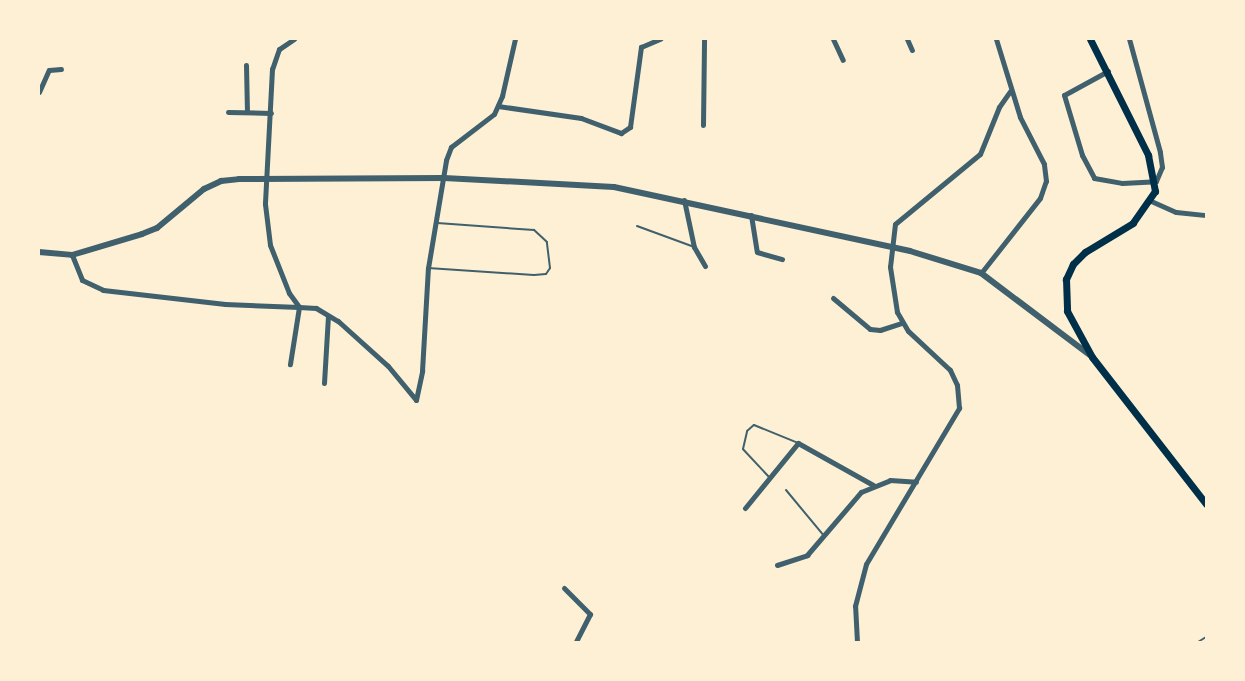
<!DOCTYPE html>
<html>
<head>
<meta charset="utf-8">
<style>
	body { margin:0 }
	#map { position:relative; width:1245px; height:681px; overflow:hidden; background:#fdf0d5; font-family:"Exo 2",sans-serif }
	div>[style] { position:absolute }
	.service>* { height:2px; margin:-1px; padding:0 1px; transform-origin:1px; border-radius:1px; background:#3f606c }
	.minor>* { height:5px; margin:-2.5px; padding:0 2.5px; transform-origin:2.5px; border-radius:2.5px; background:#3f606c }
	.tertiary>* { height:6px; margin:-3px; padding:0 3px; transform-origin:3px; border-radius:3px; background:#3f606c }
	.secondary>* { height:7px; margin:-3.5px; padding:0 3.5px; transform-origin:3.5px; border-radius:3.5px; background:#003049 }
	span { translate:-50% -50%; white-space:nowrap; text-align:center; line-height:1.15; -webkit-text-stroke:4.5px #fdf0d5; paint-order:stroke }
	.frame { position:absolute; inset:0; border:40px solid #fdf0d5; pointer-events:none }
</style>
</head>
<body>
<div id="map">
	<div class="service">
		<i style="left:637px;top:226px;width:61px;rotate:20.2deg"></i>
		<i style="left:428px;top:268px;width:106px;rotate:3.8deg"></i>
		<i style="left:534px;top:275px;width:12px;rotate:-5deg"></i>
		<i style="left:546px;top:274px;width:7px;rotate:-56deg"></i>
		<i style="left:550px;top:268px;width:26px;rotate:-97deg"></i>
		<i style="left:547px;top:242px;width:18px;rotate:-137deg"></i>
		<i style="left:534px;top:230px;width:97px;rotate:-175.9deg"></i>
		<i style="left:769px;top:477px;width:38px;rotate:-133deg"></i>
		<i style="left:743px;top:449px;width:18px;rotate:-77deg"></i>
		<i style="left:747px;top:431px;width:9px;rotate:-41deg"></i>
		<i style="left:754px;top:425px;width:48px;rotate:22.2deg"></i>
		<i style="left:786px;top:490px;width:60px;rotate:50.4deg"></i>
		<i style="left:1198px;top:642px;width:9px;rotate:-32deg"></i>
	</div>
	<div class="minor">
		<i style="left:294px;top:39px;width:18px;rotate:146deg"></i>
		<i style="left:279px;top:49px;width:21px;rotate:109deg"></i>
		<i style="left:272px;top:69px;width:135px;rotate:93deg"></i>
		<i style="left:265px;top:204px;width:41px;rotate:83deg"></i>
		<i style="left:270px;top:245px;width:52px;rotate:68.4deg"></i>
		<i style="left:289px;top:293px;width:17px;rotate:54deg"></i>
		<i style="left:299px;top:307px;width:17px;rotate:3deg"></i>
		<i style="left:316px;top:308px;width:26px;rotate:31deg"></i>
		<i style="left:338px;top:321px;width:67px;rotate:42deg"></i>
		<i style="left:388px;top:366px;width:44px;rotate:50.5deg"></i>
		<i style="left:833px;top:39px;width:23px;rotate:65deg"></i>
		<i style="left:907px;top:39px;width:12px;rotate:66deg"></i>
		<i style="left:246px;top:65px;width:47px;rotate:88.8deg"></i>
		<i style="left:1108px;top:71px;width:50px;rotate:151.4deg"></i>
		<i style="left:1064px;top:95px;width:63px;rotate:73.3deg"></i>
		<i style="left:1082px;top:155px;width:26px;rotate:62deg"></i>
		<i style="left:1094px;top:178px;width:28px;rotate:10deg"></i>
		<i style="left:1122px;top:183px;width:34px;rotate:-3deg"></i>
		<i style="left:1156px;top:181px;width:15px;rotate:-67deg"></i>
		<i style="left:1162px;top:167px;width:15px;rotate:-98deg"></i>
		<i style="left:1160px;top:152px;width:117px;rotate:-105.3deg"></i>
		<i style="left:39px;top:92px;width:24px;rotate:-66deg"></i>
		<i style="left:49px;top:70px;width:12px;rotate:-5deg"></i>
		<i style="left:498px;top:106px;width:84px;rotate:8.2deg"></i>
		<i style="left:581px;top:118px;width:43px;rotate:20.6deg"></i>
		<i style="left:621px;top:133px;width:11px;rotate:-34deg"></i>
		<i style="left:630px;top:127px;width:81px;rotate:-82.2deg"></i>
		<i style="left:641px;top:47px;width:21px;rotate:-23deg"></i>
		<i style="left:228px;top:112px;width:43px;rotate:1.3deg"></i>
		<i style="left:703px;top:125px;width:86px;rotate:-89.3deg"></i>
		<i style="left:684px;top:200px;width:48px;rotate:78deg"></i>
		<i style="left:694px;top:247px;width:22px;rotate:60deg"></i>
		<i style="left:1151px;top:201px;width:27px;rotate:24deg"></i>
		<i style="left:1176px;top:212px;width:30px;rotate:6deg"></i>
		<i style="left:751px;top:215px;width:37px;rotate:81deg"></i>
		<i style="left:757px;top:252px;width:26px;rotate:16deg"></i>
		<i style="left:72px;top:255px;width:27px;rotate:68deg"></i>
		<i style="left:82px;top:280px;width:23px;rotate:25deg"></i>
		<i style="left:103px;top:290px;width:123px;rotate:6.5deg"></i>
		<i style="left:225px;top:304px;width:74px;rotate:2.3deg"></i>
		<i style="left:299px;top:307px;width:58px;rotate:99deg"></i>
		<i style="left:981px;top:273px;width:95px;rotate:-51.8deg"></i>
		<i style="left:1040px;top:198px;width:18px;rotate:-71deg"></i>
		<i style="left:1046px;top:181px;width:17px;rotate:-97deg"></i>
		<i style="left:1044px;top:164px;width:53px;rotate:-117.1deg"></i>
		<i style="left:1020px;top:117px;width:82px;rotate:-107.1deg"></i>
		<i style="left:833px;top:298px;width:48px;rotate:40deg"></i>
		<i style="left:870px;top:329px;width:10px;rotate:6deg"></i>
		<i style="left:880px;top:330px;width:23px;rotate:-18deg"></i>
		<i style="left:324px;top:383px;width:67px;rotate:-86.6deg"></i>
		<i style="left:416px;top:400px;width:30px;rotate:-78deg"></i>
		<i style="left:422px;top:371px;width:103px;rotate:-86.7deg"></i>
		<i style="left:428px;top:268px;width:109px;rotate:-80.5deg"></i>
		<i style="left:446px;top:160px;width:14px;rotate:-69deg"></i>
		<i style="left:451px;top:147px;width:54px;rotate:-37.5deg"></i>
		<i style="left:494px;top:114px;width:20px;rotate:-66deg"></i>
		<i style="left:502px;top:96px;width:58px;rotate:-77.2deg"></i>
		<i style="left:745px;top:508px;width:84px;rotate:-50.8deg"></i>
		<i style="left:798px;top:443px;width:86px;rotate:29.2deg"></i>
		<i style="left:777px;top:565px;width:32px;rotate:-18deg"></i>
		<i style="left:807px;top:555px;width:83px;rotate:-49.4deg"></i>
		<i style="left:861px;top:492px;width:31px;rotate:-22deg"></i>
		<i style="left:890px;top:480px;width:26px;rotate:4deg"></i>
		<i style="left:564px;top:588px;width:37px;rotate:45deg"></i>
		<i style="left:590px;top:614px;width:31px;rotate:117deg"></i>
		<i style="left:857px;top:642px;width:36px;rotate:-93deg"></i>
		<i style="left:855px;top:606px;width:43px;rotate:-75.3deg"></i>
		<i style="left:866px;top:564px;width:182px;rotate:-59.2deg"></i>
		<i style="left:959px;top:408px;width:23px;rotate:-95deg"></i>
		<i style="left:957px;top:385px;width:17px;rotate:-115deg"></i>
		<i style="left:950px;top:370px;width:57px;rotate:-137.1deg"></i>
		<i style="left:908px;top:331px;width:22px;rotate:-120deg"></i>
		<i style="left:897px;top:312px;width:46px;rotate:-98.8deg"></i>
		<i style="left:890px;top:267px;width:43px;rotate:-83.4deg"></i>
		<i style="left:895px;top:224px;width:110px;rotate:-39.5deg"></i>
		<i style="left:980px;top:154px;width:51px;rotate:-68deg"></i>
		<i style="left:999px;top:107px;width:19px;rotate:-55deg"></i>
	</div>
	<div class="tertiary">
		<i style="left:39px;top:252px;width:33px;rotate:5deg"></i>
		<i style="left:72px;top:255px;width:73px;rotate:-16.7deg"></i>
		<i style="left:142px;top:234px;width:16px;rotate:-22deg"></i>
		<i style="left:157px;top:228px;width:61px;rotate:-39.7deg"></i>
		<i style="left:204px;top:189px;width:19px;rotate:-25deg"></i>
		<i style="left:221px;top:181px;width:18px;rotate:-6deg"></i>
		<i style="left:239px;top:179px;width:205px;rotate:-0.3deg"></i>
		<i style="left:444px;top:178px;width:170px;rotate:3deg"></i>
		<i style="left:614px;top:187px;width:303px;rotate:12.2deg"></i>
		<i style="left:910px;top:251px;width:74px;rotate:17.2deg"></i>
		<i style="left:981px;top:273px;width:136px;rotate:37deg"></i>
	</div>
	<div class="secondary">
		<i style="left:1090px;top:39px;width:130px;rotate:63.4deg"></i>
		<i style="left:1148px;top:155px;width:37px;rotate:79deg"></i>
		<i style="left:1155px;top:191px;width:39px;rotate:125deg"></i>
		<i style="left:1133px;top:223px;width:56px;rotate:148.9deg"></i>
		<i style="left:1085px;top:252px;width:17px;rotate:135deg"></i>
		<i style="left:1073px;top:264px;width:17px;rotate:115deg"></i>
		<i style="left:1066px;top:279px;width:32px;rotate:88deg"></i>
		<i style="left:1067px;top:311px;width:52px;rotate:61.5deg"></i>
		<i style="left:1092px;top:357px;width:186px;rotate:52.2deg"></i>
	</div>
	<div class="frame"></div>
</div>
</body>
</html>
